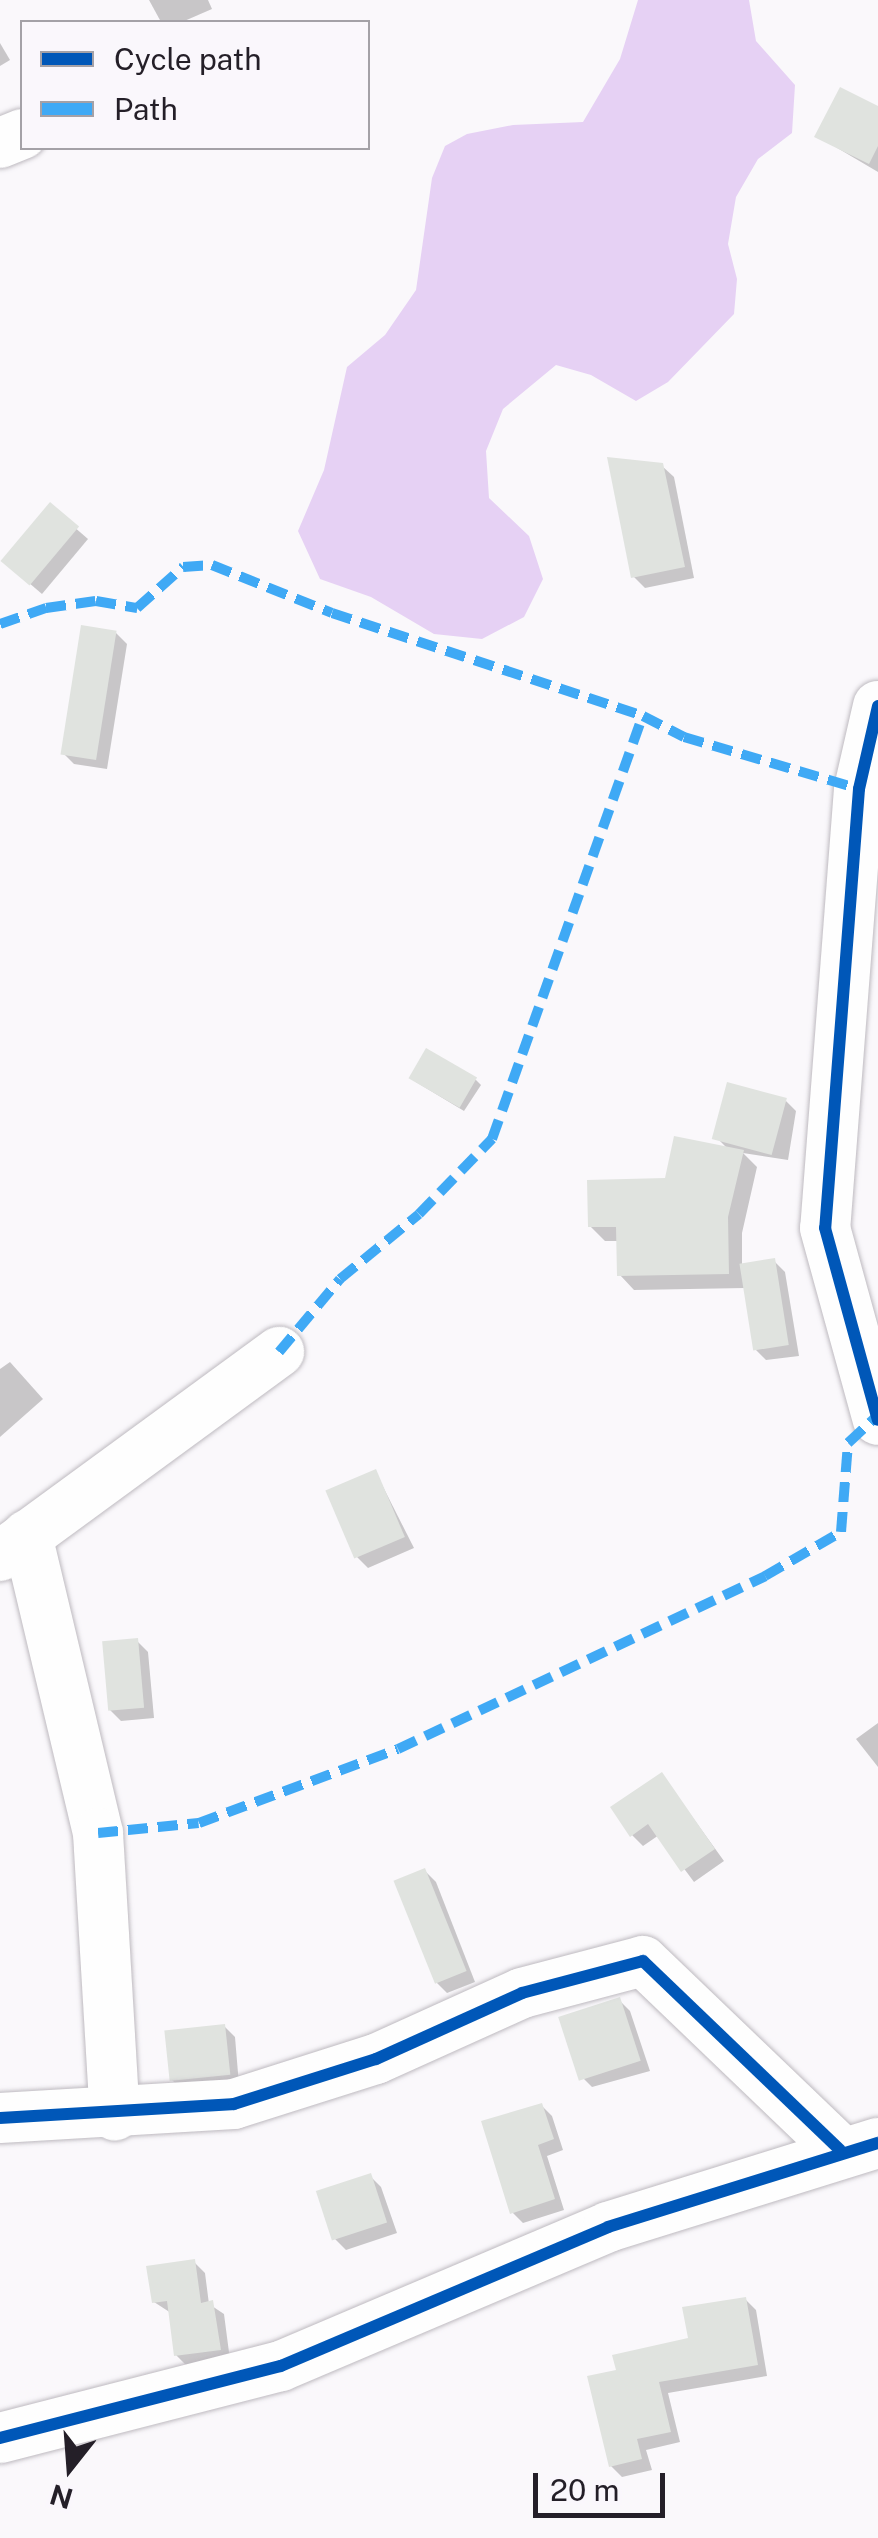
<!DOCTYPE html>
<html>
<head>
<meta charset="utf-8">
<style>
	body { margin:0 }
	#map { position:relative; width:878px; height:2538px; overflow:hidden; background:#faf8fb; font-family:"Public Sans",sans-serif }
	div>[style] { position:absolute }
	.forest>* { inset:0; background:#e6d1f4 }
	.shadow>* { inset:0; background:#0003 }
	.building>* { inset:0; background:#e0e3df; transform-origin:0 0 }
	.roads { filter:drop-shadow(0 0 2px #bebac0) drop-shadow(0 0 2px #bebac0) }
	.minor>* { height:50px; margin:-25px; padding:0 25px; transform-origin:25px; border-radius:25px; background:#fefefe }
	.quiet>* { height:10px; margin-top:-5px; transform-origin:0; background:repeating-linear-gradient(90deg,#3fa9f5 0 20px,transparent 0 30px) }
	.cycleway>* { height:12px; margin:-6px; padding:0 6px; transform-origin:6px; border-radius:6px; background:#0057b8 }
	span { translate:-50% -50%; white-space:nowrap; text-align:center; line-height:1.15; -webkit-text-stroke:8px #faf7fc; paint-order:stroke }
	.legend { position:absolute; left:20px; top:20px; width:350px; height:130px; box-sizing:border-box; background:#faf7fc; border:2px solid #a4a1a7; margin:0; padding:12px 18px; list-style:none; font-size:30px; color:#241f28 }
	.legend li { display:flex; align-items:center; gap:20px; height:50px }
	.legend b { width:50px; border:2px solid #a4a1a7 }
	.north { position:absolute; left:20px; top:2418px; width:100px; height:100px; -webkit-text-stroke:8px #faf7fc; paint-order:stroke; rotate:197deg; font-size:28px; font-weight:700; line-height:40px; text-align:center; color:#241f28 }
	.north::after { content:''; display:block; margin:auto; width:35px; height:45px; background:#241f28; clip-path:polygon(50% 0,100% 100%,50% 72%,0 100%) }
	.scale { position:absolute; left:533px; top:2473px; width:132px; height:45px; box-sizing:border-box; border:5px solid #241f28; border-top:0; padding-left:12px; font-size:30px; line-height:35px; white-space:nowrap; color:#241f28; -webkit-text-stroke:8px #faf7fc; paint-order:stroke }
</style>
</head>
<body>
<div id="map">
	<div class="forest">
		<i style="clip-path:polygon(638px 0,749px 0,756px 41px,795px 85px,792px 133px,758px 159px,736px 197px,728px 244px,737px 279px,734px 314px,668px 382px,636px 401px,591px 375px,556px 365px,503px 409px,486px 451px,489px 498px,529px 536px,543px 579px,524px 617px,482px 639px,434px 634px,371px 597px,320px 579px,298px 531px,324px 470px,347px 367px,385px 335px,416px 290px,432px 178px,445px 146px,467px 134px,513px 125px,583px 122px,620px 59px)"></i>
	</div>
	<div class="shadow">
		<i style="clip-path:polygon(149px 0,208px 0,212px 9px,182px 22px,161px 22px)"></i>
		<i style="clip-path:polygon(0 43px,10px 60px,0 66px)"></i>
		<i style="clip-path:polygon(878px 109px,878px 172px,817px 136px)"></i>
		<i style="clip-path:polygon(662px 466px,674px 477px,694px 578px,645px 588px,634px 577px)"></i>
		<i style="clip-path:polygon(50px 506px,88px 539px,42px 594px,15px 571px)"></i>
		<i style="clip-path:polygon(116px 633px,127px 644px,107px 769px,74px 764px,63px 753px)"></i>
		<i style="clip-path:polygon(476px 1080px,481px 1085px,464px 1111px,416px 1082px)"></i>
		<i style="clip-path:polygon(785px 1100px,796px 1111px,788px 1160px,743px 1153px,757px 1167px,742px 1233px,742px 1266px,774px 1261px,785px 1272px,799px 1356px,766px 1360px,755px 1349px,745px 1288px,634px 1290px,620px 1275px,619px 1241px,605px 1241px,590px 1226px,729px 1150px,719px 1140px)"></i>
		<i style="clip-path:polygon(10px 1362px,43px 1399px,0 1437px,0 1369px)"></i>
		<i style="clip-path:polygon(375px 1471px,414px 1548px,368px 1568px,357px 1557px)"></i>
		<i style="clip-path:polygon(137px 1641px,148px 1652px,154px 1718px,121px 1721px,110px 1710px)"></i>
		<i style="clip-path:polygon(878px 1723px,878px 1767px,856px 1739px)"></i>
		<i style="clip-path:polygon(662px 1775px,724px 1861px,694px 1882px,659px 1835px,643px 1846px,632px 1835px)"></i>
		<i style="clip-path:polygon(425px 1871px,436px 1882px,475px 1982px,447px 1993px,436px 1982px)"></i>
		<i style="clip-path:polygon(619px 2000px,630px 2011px,650px 2071px,592px 2087px,581px 2076px)"></i>
		<i style="clip-path:polygon(224px 2026px,235px 2037px,239px 2085px,181px 2089px,170px 2078px)"></i>
		<i style="clip-path:polygon(541px 2105px,552px 2116px,563px 2150px,547px 2156px,564px 2210px,523px 2223px,512px 2212px)"></i>
		<i style="clip-path:polygon(370px 2176px,381px 2187px,397px 2233px,346px 2250px,335px 2239px)"></i>
		<i style="clip-path:polygon(194px 2262px,205px 2273px,209px 2304px,224px 2314px,230px 2360px,187px 2366px,176px 2355px,171px 2313px,154px 2302px)"></i>
		<i style="clip-path:polygon(745px 2299px,756px 2310px,767px 2376px,668px 2393px,680px 2442px,646px 2450px,652px 2470px,622px 2477px,611px 2466px,619px 2372px,691px 2340px)"></i>
	</div>
	<div class="building">
		<i style="clip-path:polygon(840px 87px,878px 106px,878px 146px,869px 164px,814px 137px)"></i>
		<i style="clip-path:polygon(607px 457px,663px 463px,685px 567px,631px 578px)"></i>
		<i style="left:50px;top:502px;width:38px;height:77px;rotate:40deg"></i>
		<i style="left:81px;top:625px;width:36px;height:131px;rotate:9deg"></i>
		<i style="left:426px;top:1048px;width:59px;height:35px;rotate:30deg"></i>
		<i style="left:727px;top:1082px;width:62px;height:59px;rotate:15deg"></i>
		<i style="clip-path:polygon(674px 1136px,744px 1150px,728px 1217px,729px 1274px,617px 1276px,616px 1227px,588px 1227px,587px 1180px,665px 1178px)"></i>
		<i style="left:775px;top:1258px;width:88px;height:36px;rotate:81deg"></i>
		<i style="left:376px;top:1469px;width:74px;height:55px;rotate:67deg"></i>
		<i style="left:138px;top:1638px;width:70px;height:36px;rotate:85deg"></i>
		<i style="clip-path:polygon(662px 1772px,715px 1849px,681px 1872px,648px 1824px,630px 1837px,610px 1807px)"></i>
		<i style="left:425px;top:1868px;width:111px;height:34px;rotate:68deg"></i>
		<i style="left:620px;top:1997px;width:67px;height:65px;rotate:72deg"></i>
		<i style="left:225px;top:2024px;width:51px;height:61px;rotate:84deg"></i>
		<i style="clip-path:polygon(542px 2103px,554px 2139px,538px 2145px,555px 2199px,510px 2214px,481px 2121px)"></i>
		<i style="left:371px;top:2173px;width:52px;height:58px;rotate:72deg"></i>
		<i style="clip-path:polygon(195px 2259px,201px 2303px,213px 2300px,221px 2350px,174px 2356px,167px 2301px,152px 2303px,146px 2266px)"></i>
		<i style="clip-path:polygon(746px 2297px,758px 2365px,659px 2382px,671px 2432px,637px 2439px,642px 2459px,609px 2467px,587px 2376px,616px 2370px,612px 2355px,688px 2338px,682px 2307px)"></i>
	</div>
	<div class="roads">
		<div class="minor">
			<i style="left:0;top:143px;width:24px;rotate:-22deg"></i>
			<i style="left:878px;top:706px;width:85px;rotate:102.9deg"></i>
			<i style="left:859px;top:789px;width:440px;rotate:94.4deg"></i>
			<i style="left:825px;top:1228px;width:199px;rotate:74.6deg"></i>
			<i style="left:27px;top:1535px;width:306px;rotate:76.6deg"></i>
			<i style="left:98px;top:1833px;width:283px;rotate:86.6deg"></i>
			<i style="left:0;top:1556px;width:346px;rotate:-36.2deg"></i>
			<i style="left:0;top:2118px;width:234px;rotate:-3.4deg"></i>
			<i style="left:234px;top:2104px;width:149px;rotate:-17.6deg"></i>
			<i style="left:376px;top:2059px;width:160px;rotate:-24.3deg"></i>
			<i style="left:522px;top:1993px;width:125px;rotate:-14.8deg"></i>
			<i style="left:643px;top:1961px;width:273px;rotate:43.8deg"></i>
			<i style="left:0;top:2438px;width:290px;rotate:-14.4deg"></i>
			<i style="left:281px;top:2366px;width:355px;rotate:-23deg"></i>
			<i style="left:608px;top:2227px;width:283px;rotate:-17.3deg"></i>
		</div>
	</div>
	<div class="quiet">
		<i style="left:0;top:624px;width:49px;rotate:-19.2deg"></i>
		<i style="left:46px;top:608px;width:50px;rotate:-8deg"></i>
		<i style="left:96px;top:601px;width:42px;rotate:9.7deg"></i>
		<i style="left:137px;top:608px;width:62px;rotate:-41.7deg"></i>
		<i style="left:183px;top:567px;width:29px;rotate:-4deg"></i>
		<i style="left:212px;top:565px;width:129px;rotate:21.8deg"></i>
		<i style="left:332px;top:613px;width:328px;rotate:18.3deg"></i>
		<i style="left:643px;top:716px;width:46px;rotate:27.1deg"></i>
		<i style="left:684px;top:737px;width:183px;rotate:16.5deg"></i>
		<i style="left:279px;top:1352px;width:95px;rotate:-50.1deg"></i>
		<i style="left:340px;top:1279px;width:102px;rotate:-39.4deg"></i>
		<i style="left:419px;top:1214px;width:105px;rotate:-45.8deg"></i>
		<i style="left:492px;top:1139px;width:449px;rotate:-70.4deg"></i>
		<i style="left:98px;top:1833px;width:101px;rotate:-5.7deg"></i>
		<i style="left:199px;top:1823px;width:212px;rotate:-20.4deg"></i>
		<i style="left:398px;top:1749px;width:406px;rotate:-25.2deg"></i>
		<i style="left:765px;top:1576px;width:88px;rotate:-30.1deg"></i>
		<i style="left:841px;top:1532px;width:89px;rotate:-85.5deg"></i>
		<i style="left:848px;top:1443px;width:38px;rotate:-43deg"></i>
	</div>
	<div class="cycleway">
		<i style="left:878px;top:706px;width:85px;rotate:102.9deg"></i>
		<i style="left:859px;top:789px;width:440px;rotate:94.4deg"></i>
		<i style="left:825px;top:1228px;width:199px;rotate:74.6deg"></i>
		<i style="left:0;top:2118px;width:234px;rotate:-3.4deg"></i>
		<i style="left:234px;top:2104px;width:149px;rotate:-17.6deg"></i>
		<i style="left:376px;top:2059px;width:160px;rotate:-24.3deg"></i>
		<i style="left:522px;top:1993px;width:125px;rotate:-14.8deg"></i>
		<i style="left:643px;top:1961px;width:273px;rotate:43.8deg"></i>
		<i style="left:0;top:2438px;width:290px;rotate:-14.4deg"></i>
		<i style="left:281px;top:2366px;width:355px;rotate:-23deg"></i>
		<i style="left:608px;top:2227px;width:283px;rotate:-17.3deg"></i>
	</div>
	<ul class="legend">
	<li><b style="height:12px;background:#0057b8"></b>Cycle path</li>
	<li><b style="height:12px;background:#3fa9f5"></b>Path</li>
	</ul>
	<div class="north">N</div>
	<div class="scale">20 m</div>
</div>
</body>
</html>
